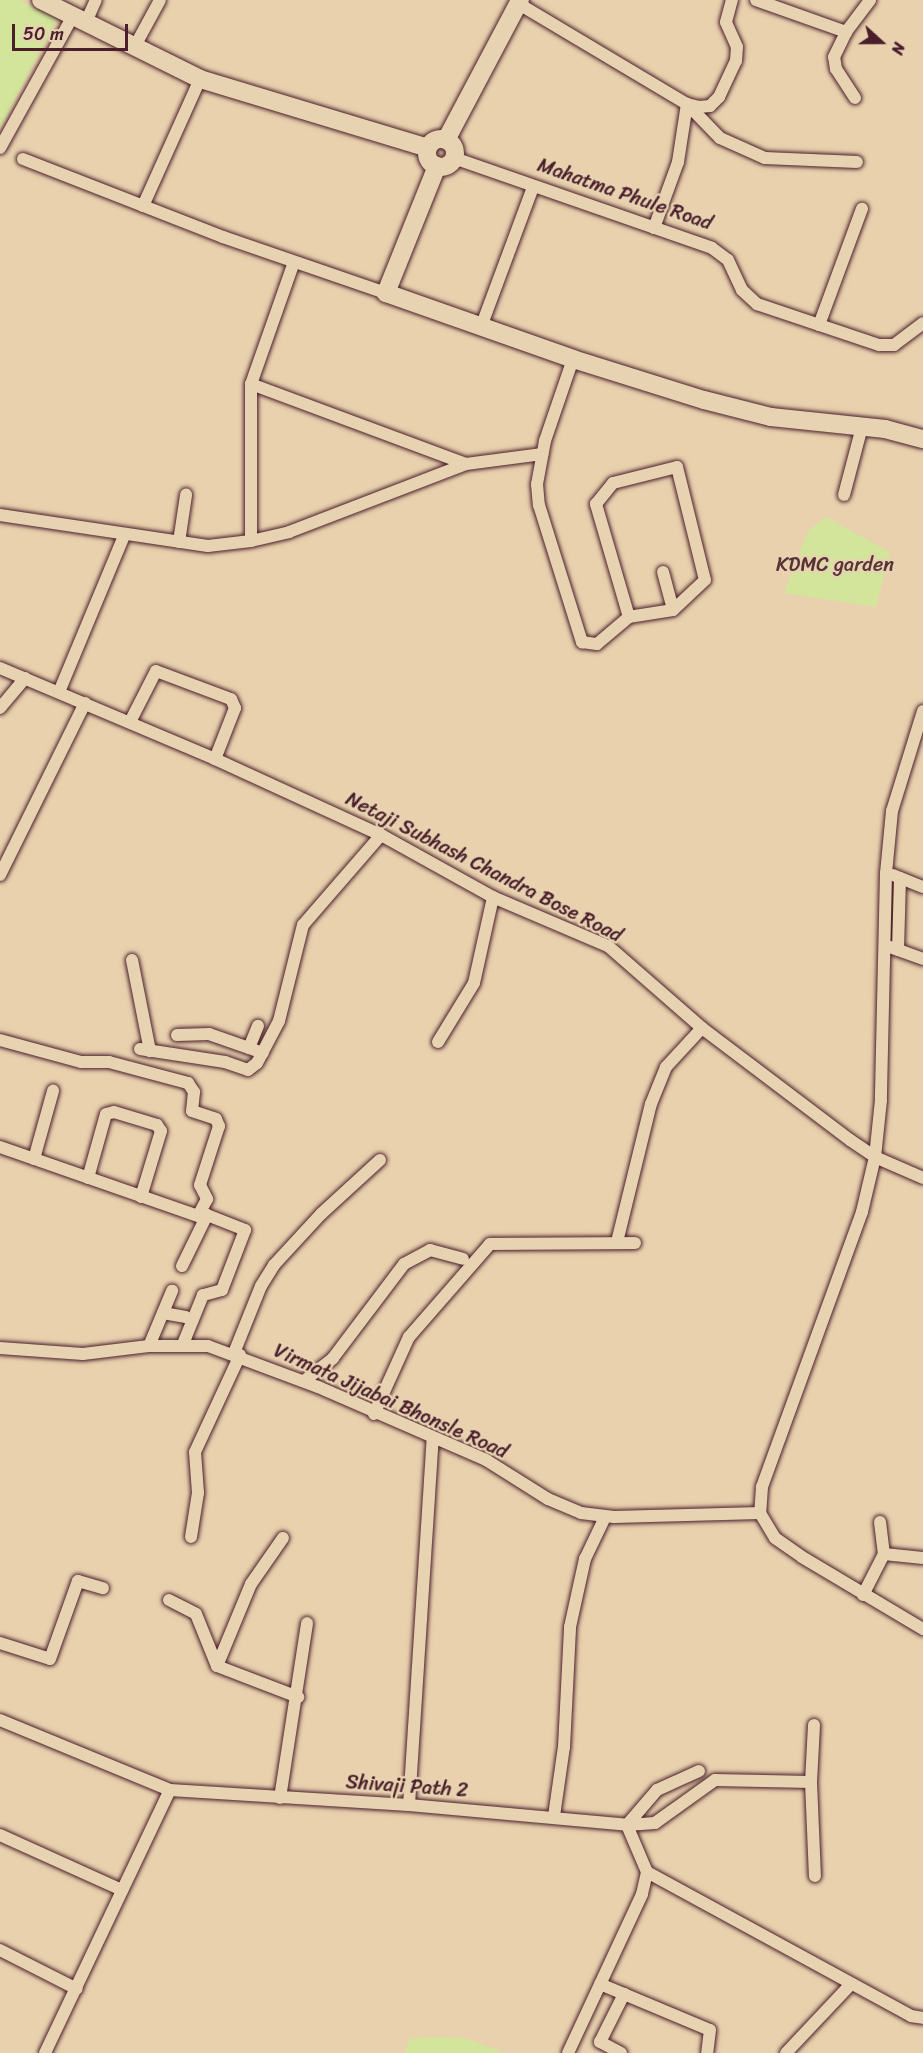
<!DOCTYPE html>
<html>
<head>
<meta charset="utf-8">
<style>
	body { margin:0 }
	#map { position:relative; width:923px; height:2053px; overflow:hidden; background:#e9d1ae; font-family:Sriracha,sans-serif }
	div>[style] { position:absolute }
	.green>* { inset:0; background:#d2e59a }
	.roads { filter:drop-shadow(0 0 2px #4a1f2b) drop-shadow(0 0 2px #4a1f2b) }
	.street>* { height:12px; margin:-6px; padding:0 6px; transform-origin:6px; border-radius:6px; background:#e7d2b1 }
	.secondary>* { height:18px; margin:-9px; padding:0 9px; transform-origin:9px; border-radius:9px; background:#e7d2b1 }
	.secondary>.ring { margin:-9px; padding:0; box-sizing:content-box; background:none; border:18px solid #e7d2b1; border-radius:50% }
	span { translate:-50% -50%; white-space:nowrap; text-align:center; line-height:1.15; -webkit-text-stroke:4.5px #e7d2b1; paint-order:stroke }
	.street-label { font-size:20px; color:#4a1f2b }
	.park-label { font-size:20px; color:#583336 }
	.north { position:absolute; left:851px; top:12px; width:60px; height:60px; -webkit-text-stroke:4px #e7d2b1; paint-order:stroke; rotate:111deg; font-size:16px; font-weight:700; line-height:24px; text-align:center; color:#4a1f2b }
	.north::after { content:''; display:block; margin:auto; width:21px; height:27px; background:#4a1f2b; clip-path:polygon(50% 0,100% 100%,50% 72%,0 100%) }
	.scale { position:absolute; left:12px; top:24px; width:116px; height:27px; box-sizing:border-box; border:3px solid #4a1f2b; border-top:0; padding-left:8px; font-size:18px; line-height:21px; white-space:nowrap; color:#4a1f2b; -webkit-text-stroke:4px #e7d2b1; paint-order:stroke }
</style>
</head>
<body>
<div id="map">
	<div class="green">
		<i style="clip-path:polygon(0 0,19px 0,57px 19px,0 128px)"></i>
		<i style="clip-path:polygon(826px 517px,890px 552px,876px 607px,784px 593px,808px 531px)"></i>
		<i style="clip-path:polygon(430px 2037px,465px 2038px,504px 2053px,405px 2053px,410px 2039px)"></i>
	</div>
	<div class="roads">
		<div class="street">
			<i style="left:756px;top:0;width:96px;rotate:19.6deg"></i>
			<i style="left:519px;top:4px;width:196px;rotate:30.8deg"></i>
			<i style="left:687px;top:104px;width:12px;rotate:14deg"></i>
			<i style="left:699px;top:107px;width:11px;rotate:-5deg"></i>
			<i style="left:710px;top:106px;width:13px;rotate:-45deg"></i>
			<i style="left:719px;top:97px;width:40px;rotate:-65deg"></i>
			<i style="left:736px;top:61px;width:14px;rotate:-86deg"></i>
			<i style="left:737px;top:47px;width:27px;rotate:-114deg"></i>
			<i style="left:726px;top:22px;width:23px;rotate:-75deg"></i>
			<i style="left:86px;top:22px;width:24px;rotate:-66deg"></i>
			<i style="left:135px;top:46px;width:52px;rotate:-61.5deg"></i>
			<i style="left:855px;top:98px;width:35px;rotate:-123deg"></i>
			<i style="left:836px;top:69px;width:12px;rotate:-99deg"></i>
			<i style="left:834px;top:57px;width:28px;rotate:-64deg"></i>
			<i style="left:846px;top:32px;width:40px;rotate:-53deg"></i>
			<i style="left:688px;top:105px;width:46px;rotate:45.9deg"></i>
			<i style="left:720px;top:138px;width:49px;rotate:24deg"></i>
			<i style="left:765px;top:158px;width:92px;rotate:2.5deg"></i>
			<i style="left:0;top:148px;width:151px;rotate:-61.1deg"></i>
			<i style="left:454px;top:158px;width:273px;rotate:19.2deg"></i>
			<i style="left:712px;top:248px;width:20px;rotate:37deg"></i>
			<i style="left:728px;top:260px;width:33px;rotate:65deg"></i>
			<i style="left:742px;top:290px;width:21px;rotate:43deg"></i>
			<i style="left:757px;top:304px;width:129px;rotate:18.6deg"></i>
			<i style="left:879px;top:345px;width:15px"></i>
			<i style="left:894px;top:345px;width:36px;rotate:-37deg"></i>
			<i style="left:23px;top:159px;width:215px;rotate:21.3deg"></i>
			<i style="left:223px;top:237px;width:172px;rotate:19deg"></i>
			<i style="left:143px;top:206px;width:139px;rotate:-65.8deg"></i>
			<i style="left:654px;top:228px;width:70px;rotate:-70deg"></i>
			<i style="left:678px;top:162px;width:59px;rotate:-81.2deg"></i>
			<i style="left:294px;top:262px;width:129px;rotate:109.4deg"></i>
			<i style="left:251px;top:384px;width:157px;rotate:90deg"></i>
			<i style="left:251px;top:541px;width:39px;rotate:-13deg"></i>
			<i style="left:289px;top:532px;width:190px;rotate:-21deg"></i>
			<i style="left:466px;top:464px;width:77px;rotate:-7.5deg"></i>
			<i style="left:819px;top:325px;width:124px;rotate:-69.7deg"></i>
			<i style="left:481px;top:327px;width:149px;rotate:-69.6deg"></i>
			<i style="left:573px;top:359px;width:87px;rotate:108.9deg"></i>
			<i style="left:545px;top:441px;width:44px;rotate:100.5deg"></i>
			<i style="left:537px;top:484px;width:21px;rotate:85deg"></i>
			<i style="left:539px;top:505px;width:144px;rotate:72.6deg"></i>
			<i style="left:582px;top:642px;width:15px;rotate:8deg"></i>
			<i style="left:597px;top:644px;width:42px;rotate:-40.2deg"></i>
			<i style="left:251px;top:384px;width:229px;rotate:20.4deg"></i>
			<i style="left:677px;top:467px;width:116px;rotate:76.1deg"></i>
			<i style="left:705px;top:580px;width:44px;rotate:136.8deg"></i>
			<i style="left:673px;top:610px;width:45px;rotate:171deg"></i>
			<i style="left:629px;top:617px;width:118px;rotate:-106.3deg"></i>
			<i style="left:596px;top:504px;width:27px;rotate:-51deg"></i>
			<i style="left:613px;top:483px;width:66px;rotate:-14deg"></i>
			<i style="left:844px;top:495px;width:70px;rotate:-75.2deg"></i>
			<i style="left:0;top:515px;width:210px;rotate:8.5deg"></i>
			<i style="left:208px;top:546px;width:43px;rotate:-6.6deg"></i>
			<i style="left:179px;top:542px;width:48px;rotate:-81.5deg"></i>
			<i style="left:663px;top:572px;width:39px;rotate:75deg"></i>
			<i style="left:0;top:668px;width:233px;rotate:22.9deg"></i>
			<i style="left:215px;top:759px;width:183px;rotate:24.6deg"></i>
			<i style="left:381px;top:835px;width:128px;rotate:29deg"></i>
			<i style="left:493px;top:897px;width:125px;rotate:23.1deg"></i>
			<i style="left:608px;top:946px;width:125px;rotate:41.1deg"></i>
			<i style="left:702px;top:1028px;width:186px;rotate:37.1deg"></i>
			<i style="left:850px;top:1140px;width:30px;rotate:34deg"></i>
			<i style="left:875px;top:1157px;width:52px;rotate:23.6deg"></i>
			<i style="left:59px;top:692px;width:169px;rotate:-67.4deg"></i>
			<i style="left:0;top:708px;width:39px;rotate:-50deg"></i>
			<i style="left:923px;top:711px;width:105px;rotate:107.2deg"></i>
			<i style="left:892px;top:811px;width:62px;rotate:95.5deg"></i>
			<i style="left:886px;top:873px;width:227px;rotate:91.3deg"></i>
			<i style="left:881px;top:1100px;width:57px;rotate:96deg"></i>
			<i style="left:875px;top:1157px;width:57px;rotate:103.3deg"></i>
			<i style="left:862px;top:1212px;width:293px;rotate:110deg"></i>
			<i style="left:762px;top:1487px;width:26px;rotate:94deg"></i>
			<i style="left:760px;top:1513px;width:29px;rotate:59deg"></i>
			<i style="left:775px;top:1538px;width:33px;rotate:35deg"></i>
			<i style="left:802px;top:1557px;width:141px;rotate:30.8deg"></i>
			<i style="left:130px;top:722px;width:57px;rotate:-63deg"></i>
			<i style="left:156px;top:671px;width:80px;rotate:20.5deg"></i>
			<i style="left:231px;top:699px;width:10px;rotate:66deg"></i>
			<i style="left:235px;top:708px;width:55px;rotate:111.4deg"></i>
			<i style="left:0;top:875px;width:192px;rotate:-63.7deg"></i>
			<i style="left:893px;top:875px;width:32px;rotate:22deg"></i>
			<i style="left:890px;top:947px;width:35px;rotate:20deg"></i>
			<i style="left:898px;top:950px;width:72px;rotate:-88.4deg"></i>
			<i style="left:132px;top:960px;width:93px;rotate:78.8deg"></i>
			<i style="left:177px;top:1035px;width:32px;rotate:-2deg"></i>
			<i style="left:209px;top:1034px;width:57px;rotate:19.4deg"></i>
			<i style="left:0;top:1040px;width:84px;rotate:15.2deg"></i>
			<i style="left:81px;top:1062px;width:28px"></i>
			<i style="left:109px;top:1062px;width:82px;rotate:14.9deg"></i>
			<i style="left:188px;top:1083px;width:11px;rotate:56deg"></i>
			<i style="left:194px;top:1092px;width:19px;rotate:96deg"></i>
			<i style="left:192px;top:1111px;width:25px;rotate:18deg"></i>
			<i style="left:216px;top:1119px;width:8px;rotate:67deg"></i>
			<i style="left:219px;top:1126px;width:62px;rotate:107.9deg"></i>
			<i style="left:200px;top:1185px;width:16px;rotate:63deg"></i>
			<i style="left:207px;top:1199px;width:19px;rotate:118deg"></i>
			<i style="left:198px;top:1216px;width:210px;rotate:-160.8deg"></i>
			<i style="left:438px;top:1042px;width:69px;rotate:-58.6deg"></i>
			<i style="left:474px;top:983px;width:88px;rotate:-77.5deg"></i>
			<i style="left:249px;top:1048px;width:24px;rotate:-68deg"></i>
			<i style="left:140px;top:1049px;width:86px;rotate:8.7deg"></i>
			<i style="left:225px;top:1062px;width:24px;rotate:19deg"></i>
			<i style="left:248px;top:1070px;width:11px;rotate:-38deg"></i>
			<i style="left:257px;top:1063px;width:47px;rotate:-62.4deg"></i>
			<i style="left:279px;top:1021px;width:99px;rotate:-76deg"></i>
			<i style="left:303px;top:925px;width:119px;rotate:-49.1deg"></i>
			<i style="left:34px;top:1159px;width:71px;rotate:-74.4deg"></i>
			<i style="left:88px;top:1178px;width:66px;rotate:-74.3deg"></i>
			<i style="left:106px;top:1114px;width:8px;rotate:-14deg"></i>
			<i style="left:114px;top:1112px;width:45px;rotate:16.8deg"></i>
			<i style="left:157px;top:1125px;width:7px;rotate:56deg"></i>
			<i style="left:161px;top:1131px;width:69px;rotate:106.9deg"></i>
			<i style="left:617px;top:1242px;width:142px;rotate:-76.2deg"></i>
			<i style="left:651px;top:1104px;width:40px;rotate:-68deg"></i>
			<i style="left:666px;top:1067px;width:53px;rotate:-47.3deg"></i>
			<i style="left:182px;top:1266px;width:57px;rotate:-63.9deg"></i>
			<i style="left:207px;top:1215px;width:41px;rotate:21.5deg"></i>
			<i style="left:245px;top:1230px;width:64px;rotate:111deg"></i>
			<i style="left:222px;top:1290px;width:20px;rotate:165deg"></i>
			<i style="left:203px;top:1295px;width:53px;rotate:112.2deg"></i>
			<i style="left:163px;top:1313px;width:23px;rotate:10deg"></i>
			<i style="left:149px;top:1346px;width:60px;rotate:-67.3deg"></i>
			<i style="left:0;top:1348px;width:83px;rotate:4.1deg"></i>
			<i style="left:83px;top:1354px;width:66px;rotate:-6.9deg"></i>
			<i style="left:149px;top:1346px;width:59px"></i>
			<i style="left:208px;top:1346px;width:117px;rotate:20.4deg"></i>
			<i style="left:318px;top:1387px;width:183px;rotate:23.5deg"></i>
			<i style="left:486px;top:1460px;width:73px;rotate:32.2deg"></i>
			<i style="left:548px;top:1499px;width:36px;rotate:23deg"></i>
			<i style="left:581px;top:1513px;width:33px;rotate:7deg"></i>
			<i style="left:614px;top:1517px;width:146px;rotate:-1.6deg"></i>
			<i style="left:234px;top:1353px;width:72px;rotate:-68.1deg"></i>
			<i style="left:261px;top:1286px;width:25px;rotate:-58deg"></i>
			<i style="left:274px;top:1265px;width:69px;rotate:-47.3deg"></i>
			<i style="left:321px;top:1214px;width:80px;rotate:-42.5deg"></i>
			<i style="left:304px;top:1381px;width:37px;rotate:-38deg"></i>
			<i style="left:333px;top:1358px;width:118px;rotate:-52.9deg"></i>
			<i style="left:404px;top:1264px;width:30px;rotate:-28deg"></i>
			<i style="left:430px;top:1250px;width:34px;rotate:15deg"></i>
			<i style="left:374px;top:1414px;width:85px;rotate:-65.6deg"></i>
			<i style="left:409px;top:1337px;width:123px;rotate:-48.9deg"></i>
			<i style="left:490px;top:1244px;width:145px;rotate:-0.4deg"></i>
			<i style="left:880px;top:1522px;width:32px;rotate:83deg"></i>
			<i style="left:191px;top:1537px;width:45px;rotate:-81deg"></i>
			<i style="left:198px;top:1493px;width:41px;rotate:-94.2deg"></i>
			<i style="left:195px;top:1452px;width:107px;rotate:-65.1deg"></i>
			<i style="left:863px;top:1595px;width:46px;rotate:-62.9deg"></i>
			<i style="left:884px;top:1554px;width:39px;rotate:6deg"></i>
			<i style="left:169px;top:1600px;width:30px;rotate:27deg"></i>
			<i style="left:196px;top:1614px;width:56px;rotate:68deg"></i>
			<i style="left:217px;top:1666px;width:87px;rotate:20.9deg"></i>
			<i style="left:0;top:1643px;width:52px;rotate:17.7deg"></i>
			<i style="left:50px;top:1659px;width:83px;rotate:-70.3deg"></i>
			<i style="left:78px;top:1581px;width:26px;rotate:16deg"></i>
			<i style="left:217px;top:1666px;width:89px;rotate:-67.5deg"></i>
			<i style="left:251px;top:1584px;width:56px;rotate:-55.2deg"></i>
			<i style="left:0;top:1720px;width:184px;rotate:22.4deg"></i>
			<i style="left:170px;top:1790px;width:239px;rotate:3.6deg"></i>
			<i style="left:409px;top:1805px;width:219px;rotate:5.2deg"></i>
			<i style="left:627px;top:1825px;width:28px;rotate:-4deg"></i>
			<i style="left:655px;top:1823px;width:74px;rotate:-35.6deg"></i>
			<i style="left:715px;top:1780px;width:96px;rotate:1.2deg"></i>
			<i style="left:814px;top:1725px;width:57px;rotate:93deg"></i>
			<i style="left:811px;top:1782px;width:94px;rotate:87.6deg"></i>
			<i style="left:280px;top:1798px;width:177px;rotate:-81.2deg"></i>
			<i style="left:409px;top:1805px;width:368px;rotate:-86.3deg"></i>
			<i style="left:554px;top:1816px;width:70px;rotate:-81.8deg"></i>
			<i style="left:564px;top:1747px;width:120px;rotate:-87.1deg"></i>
			<i style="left:570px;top:1627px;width:70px;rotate:-77.6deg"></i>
			<i style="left:585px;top:1559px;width:47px;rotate:-64.5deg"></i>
			<i style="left:627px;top:1825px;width:46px;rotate:-49.4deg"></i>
			<i style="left:657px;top:1790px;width:46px;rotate:-24.3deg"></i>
			<i style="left:0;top:1835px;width:134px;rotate:24.3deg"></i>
			<i style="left:647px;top:1872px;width:301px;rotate:28.6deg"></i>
			<i style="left:911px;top:2016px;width:12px;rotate:9deg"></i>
			<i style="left:0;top:1950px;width:86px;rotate:26.9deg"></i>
			<i style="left:600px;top:1984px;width:119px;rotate:22.7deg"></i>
			<i style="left:710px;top:2030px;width:23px;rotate:97deg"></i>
			<i style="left:45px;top:2053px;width:291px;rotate:-64.6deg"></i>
			<i style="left:568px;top:2053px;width:175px;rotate:-65deg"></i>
			<i style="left:642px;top:1894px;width:23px;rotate:-77deg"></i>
			<i style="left:647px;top:1872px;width:51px;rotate:-113.1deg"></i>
			<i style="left:621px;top:2053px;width:24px;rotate:-152deg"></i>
			<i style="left:600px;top:2042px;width:54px;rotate:-63.4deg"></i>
			<i style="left:786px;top:2053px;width:95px;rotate:-46.7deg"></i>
		</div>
		<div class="secondary">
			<i style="left:41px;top:0;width:178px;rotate:26.4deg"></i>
			<i style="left:200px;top:79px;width:238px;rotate:16.8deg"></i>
			<i class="ring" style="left:427px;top:139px;width:10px;height:10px"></i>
			<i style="left:446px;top:140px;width:158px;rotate:-62.1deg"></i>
			<i style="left:437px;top:166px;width:137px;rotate:111.9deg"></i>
			<i style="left:386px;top:293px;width:198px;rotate:19.4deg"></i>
			<i style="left:573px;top:359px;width:137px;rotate:17.4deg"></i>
			<i style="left:704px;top:400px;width:69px;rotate:14.2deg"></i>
			<i style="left:771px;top:417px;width:115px;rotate:6deg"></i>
			<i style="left:885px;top:429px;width:39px;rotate:15deg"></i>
		</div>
	</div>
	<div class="street-label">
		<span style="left:625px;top:194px;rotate:19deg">Mahatma Phule Road</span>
		<span style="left:484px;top:867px;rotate:27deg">Netaji Subhash Chandra Bose Road</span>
		<span style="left:391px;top:1401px;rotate:24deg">Virmata Jijabai Bhonsle Road</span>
		<span style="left:407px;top:1786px;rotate:4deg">Shivaji Path 2</span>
	</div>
	<div class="park-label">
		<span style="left:835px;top:564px">KDMC garden</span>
	</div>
	<div class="north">N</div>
	<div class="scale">50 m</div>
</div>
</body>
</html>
